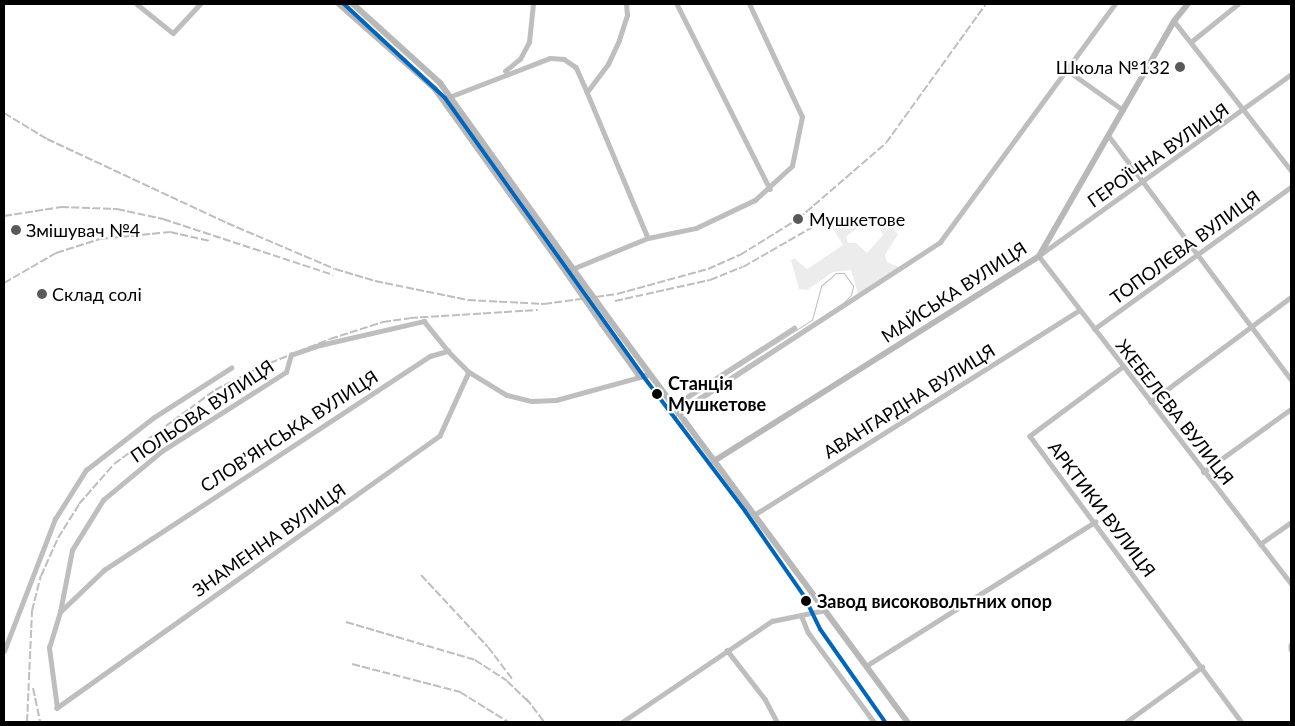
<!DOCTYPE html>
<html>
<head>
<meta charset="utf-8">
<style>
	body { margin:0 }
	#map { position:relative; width:1295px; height:726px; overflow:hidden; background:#fff; font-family:Lato,sans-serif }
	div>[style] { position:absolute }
	.green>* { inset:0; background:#ececec }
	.street>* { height:4.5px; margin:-2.25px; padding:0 2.25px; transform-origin:2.25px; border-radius:2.25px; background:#bebebe }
	.secondary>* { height:6px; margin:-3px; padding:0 3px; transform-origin:3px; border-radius:3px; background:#b8b8b8 }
	.tram>* { height:1px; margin:-0.5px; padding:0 0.5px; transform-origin:0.5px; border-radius:0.5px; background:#bebebe }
	.rail>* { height:2px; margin-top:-1px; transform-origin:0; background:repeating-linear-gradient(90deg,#bebebe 0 8px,transparent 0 10.5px) }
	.secondary-bridge>* { height:6px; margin:-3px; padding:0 3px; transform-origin:3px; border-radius:3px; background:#b8b8b8 }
	.tram-1>* { height:4px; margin:-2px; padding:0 2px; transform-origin:2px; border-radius:2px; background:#0065bd }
	.dots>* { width:14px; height:14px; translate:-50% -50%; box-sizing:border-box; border:2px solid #fff; border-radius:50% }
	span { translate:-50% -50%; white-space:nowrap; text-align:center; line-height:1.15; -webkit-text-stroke:4.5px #fff; paint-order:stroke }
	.poi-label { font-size:18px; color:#000 }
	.right { translate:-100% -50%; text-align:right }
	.left { translate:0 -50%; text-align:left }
	.street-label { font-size:18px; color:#000 }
	.stop-label { font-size:18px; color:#000; font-weight:700 }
	.frame { position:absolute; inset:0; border:5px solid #000; pointer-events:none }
</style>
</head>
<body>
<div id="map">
	<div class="green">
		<i style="clip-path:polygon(846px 217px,860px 225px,846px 237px,848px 243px,856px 243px,867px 253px,883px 235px,878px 225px,884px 219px,898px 234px,885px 255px,887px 262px,899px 267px,866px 294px,858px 293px,851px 270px,833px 272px,807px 290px,799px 289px,791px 260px,794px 258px,807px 269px,843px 245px,832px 227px)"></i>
	</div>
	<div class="street">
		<i style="left:137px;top:4px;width:46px;rotate:38.9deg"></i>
		<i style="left:173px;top:33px;width:40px;rotate:-47deg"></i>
		<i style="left:677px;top:4px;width:207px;rotate:63.3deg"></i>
		<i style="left:1174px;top:21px;width:189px;rotate:51.9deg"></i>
		<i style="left:1192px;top:41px;width:59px;rotate:-38.8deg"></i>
		<i style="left:1067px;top:70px;width:69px;rotate:35.5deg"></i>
		<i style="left:505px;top:71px;width:19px;rotate:-39deg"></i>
		<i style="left:520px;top:59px;width:19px;rotate:-62deg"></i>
		<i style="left:529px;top:42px;width:38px;rotate:-84deg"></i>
		<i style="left:1291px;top:75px;width:310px;rotate:144.3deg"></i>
		<i style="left:1039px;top:256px;width:413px;rotate:52.4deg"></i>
		<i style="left:587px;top:92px;width:158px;rotate:67.3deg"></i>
		<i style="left:449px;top:97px;width:108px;rotate:-21.1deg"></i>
		<i style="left:550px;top:58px;width:14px;rotate:4deg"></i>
		<i style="left:564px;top:59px;width:14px;rotate:34deg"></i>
		<i style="left:576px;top:67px;width:27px;rotate:66deg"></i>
		<i style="left:587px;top:92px;width:35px;rotate:-53deg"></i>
		<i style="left:608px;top:64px;width:26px;rotate:-65deg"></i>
		<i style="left:619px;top:40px;width:26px;rotate:-72deg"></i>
		<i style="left:627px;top:15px;width:11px;rotate:-95deg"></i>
		<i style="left:1109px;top:136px;width:304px;rotate:53.2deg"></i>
		<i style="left:572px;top:269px;width:82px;rotate:-22.2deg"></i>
		<i style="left:648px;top:238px;width:49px;rotate:-11.8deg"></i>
		<i style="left:696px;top:228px;width:65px;rotate:-25.4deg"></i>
		<i style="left:755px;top:200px;width:50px;rotate:-42.6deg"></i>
		<i style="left:792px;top:166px;width:50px;rotate:-78.5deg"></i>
		<i style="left:802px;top:117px;width:125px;rotate:-115.1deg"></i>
		<i style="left:1094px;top:329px;width:243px;rotate:-35.8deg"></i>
		<i style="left:1123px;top:367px;width:116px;rotate:143.4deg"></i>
		<i style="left:1030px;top:436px;width:356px;rotate:53.5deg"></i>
		<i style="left:469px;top:372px;width:70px;rotate:114.4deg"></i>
		<i style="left:440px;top:436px;width:470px;rotate:144.6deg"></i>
		<i style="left:57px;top:708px;width:61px;rotate:-97.6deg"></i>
		<i style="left:49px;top:648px;width:38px;rotate:-73deg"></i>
		<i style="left:60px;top:612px;width:61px;rotate:-43.7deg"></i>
		<i style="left:104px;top:570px;width:390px;rotate:-33.3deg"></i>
		<i style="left:430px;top:356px;width:19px;rotate:-16deg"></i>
		<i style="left:448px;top:351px;width:30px;rotate:45deg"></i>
		<i style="left:469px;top:372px;width:44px;rotate:31.2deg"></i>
		<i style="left:507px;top:395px;width:25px;rotate:14deg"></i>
		<i style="left:531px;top:401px;width:25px;rotate:-2deg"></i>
		<i style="left:556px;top:400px;width:87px;rotate:-15.3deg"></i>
		<i style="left:1150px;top:402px;width:176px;rotate:-36.7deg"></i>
		<i style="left:673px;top:406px;width:144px;rotate:-32.8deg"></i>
		<i style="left:678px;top:413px;width:313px;rotate:-33.1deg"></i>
		<i style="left:940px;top:242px;width:295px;rotate:-53.7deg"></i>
		<i style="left:1203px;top:472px;width:108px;rotate:-35.6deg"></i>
		<i style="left:754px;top:515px;width:384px;rotate:-32.2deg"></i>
		<i style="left:1260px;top:544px;width:38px;rotate:-35deg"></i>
		<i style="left:60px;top:612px;width:63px;rotate:-79deg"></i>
		<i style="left:72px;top:550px;width:59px;rotate:-58.2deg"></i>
		<i style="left:103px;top:500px;width:77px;rotate:-39.7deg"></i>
		<i style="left:162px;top:451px;width:147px;rotate:-32.5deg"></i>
		<i style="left:286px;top:372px;width:18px;rotate:-74deg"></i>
		<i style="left:291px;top:355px;width:31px;rotate:-19deg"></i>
		<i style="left:320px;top:345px;width:107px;rotate:-13deg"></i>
		<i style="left:424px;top:321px;width:38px;rotate:51deg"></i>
		<i style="left:802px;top:617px;width:16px;rotate:68deg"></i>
		<i style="left:808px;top:632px;width:112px;rotate:53.7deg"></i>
		<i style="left:1291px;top:645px;width:4px;rotate:90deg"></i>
		<i style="left:727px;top:650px;width:62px;rotate:52.2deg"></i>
		<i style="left:765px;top:699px;width:26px;rotate:62deg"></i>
		<i style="left:4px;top:651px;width:142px;rotate:-68.9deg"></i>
		<i style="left:55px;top:519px;width:58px;rotate:-57.7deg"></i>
		<i style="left:86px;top:470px;width:85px;rotate:-37.8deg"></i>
		<i style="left:153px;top:418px;width:93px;rotate:-32.7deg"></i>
		<i style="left:866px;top:666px;width:271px;rotate:-32.2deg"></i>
		<i style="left:622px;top:722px;width:181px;rotate:-34deg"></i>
		<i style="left:772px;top:621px;width:54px;rotate:-11.7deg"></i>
		<i style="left:1126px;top:722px;width:94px;rotate:-35.9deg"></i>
	</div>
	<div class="secondary">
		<i style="left:339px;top:4px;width:128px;rotate:41.5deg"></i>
		<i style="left:435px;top:89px;width:225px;rotate:54.4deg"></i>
		<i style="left:353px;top:4px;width:118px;rotate:42.2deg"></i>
		<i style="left:440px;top:83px;width:229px;rotate:54.4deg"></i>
		<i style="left:610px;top:320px;width:500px;rotate:53.5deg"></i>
		<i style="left:602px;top:324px;width:65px;rotate:54.4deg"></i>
		<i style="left:640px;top:377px;width:9px;rotate:-13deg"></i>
		<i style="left:714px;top:461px;width:384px;rotate:-32.2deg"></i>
		<i style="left:1039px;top:256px;width:271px;rotate:-60.1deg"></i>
		<i style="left:1174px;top:21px;width:22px;rotate:-51deg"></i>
	</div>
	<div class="tram">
		<i style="left:836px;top:273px;width:8px"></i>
		<i style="left:844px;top:273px;width:16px;rotate:55deg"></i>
		<i style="left:853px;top:286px;width:9px;rotate:103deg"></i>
		<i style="left:851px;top:295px;width:11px;rotate:135deg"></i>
		<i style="left:843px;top:303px;width:192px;rotate:147.1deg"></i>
		<i style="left:682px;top:407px;width:6px;rotate:129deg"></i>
		<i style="left:678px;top:412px;width:15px;rotate:70deg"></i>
		<i style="left:683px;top:426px;width:7px;rotate:-153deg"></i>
		<i style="left:677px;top:423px;width:14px;rotate:-98deg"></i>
		<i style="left:675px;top:409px;width:8px;rotate:-45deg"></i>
		<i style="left:681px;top:403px;width:155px;rotate:-32.4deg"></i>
		<i style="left:812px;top:320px;width:35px;rotate:-75deg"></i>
		<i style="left:821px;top:286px;width:20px;rotate:-41deg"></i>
	</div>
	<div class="rail">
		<i style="left:4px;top:113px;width:50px;rotate:31.2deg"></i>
		<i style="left:47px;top:139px;width:199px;rotate:25deg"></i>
		<i style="left:227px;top:223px;width:117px;rotate:23.1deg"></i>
		<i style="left:335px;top:269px;width:42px;rotate:16.7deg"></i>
		<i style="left:375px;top:281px;width:95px;rotate:11.5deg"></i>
		<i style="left:468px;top:300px;width:76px;rotate:3deg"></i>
		<i style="left:544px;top:304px;width:74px;rotate:-7.8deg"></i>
		<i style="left:617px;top:294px;width:94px;rotate:-15.4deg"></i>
		<i style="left:708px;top:269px;width:35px;rotate:-24deg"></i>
		<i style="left:740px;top:255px;width:68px;rotate:-31.8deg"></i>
		<i style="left:798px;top:219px;width:116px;rotate:-40.8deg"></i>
		<i style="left:886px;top:143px;width:171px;rotate:-54.3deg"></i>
		<i style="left:4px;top:216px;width:58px;rotate:-9deg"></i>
		<i style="left:61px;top:207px;width:56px;rotate:2deg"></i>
		<i style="left:117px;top:209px;width:47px;rotate:12.3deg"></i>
		<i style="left:163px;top:219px;width:179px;rotate:18.2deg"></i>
		<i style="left:4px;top:283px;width:60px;rotate:-30deg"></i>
		<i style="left:56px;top:253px;width:46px;rotate:-17.7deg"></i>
		<i style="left:100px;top:239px;width:70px;rotate:-5.7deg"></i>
		<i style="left:170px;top:232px;width:41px;rotate:12.7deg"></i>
		<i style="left:615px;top:301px;width:97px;rotate:-12.5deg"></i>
		<i style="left:710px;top:280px;width:35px;rotate:-22deg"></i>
		<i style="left:743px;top:267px;width:84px;rotate:-29.9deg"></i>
		<i style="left:421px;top:575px;width:98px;rotate:47.1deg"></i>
		<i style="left:488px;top:647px;width:41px;rotate:52.9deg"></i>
		<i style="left:346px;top:622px;width:134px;rotate:16.4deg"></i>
		<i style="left:475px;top:660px;width:38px;rotate:33deg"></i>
		<i style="left:507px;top:681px;width:33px;rotate:44deg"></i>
		<i style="left:352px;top:664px;width:112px;rotate:14.5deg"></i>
		<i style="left:460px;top:692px;width:57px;rotate:32deg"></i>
		<i style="left:33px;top:688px;width:35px;rotate:78deg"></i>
		<i style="left:526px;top:698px;width:30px;rotate:53deg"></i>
		<i style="left:27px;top:722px;width:111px;rotate:-87.4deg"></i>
		<i style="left:32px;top:611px;width:36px;rotate:-76deg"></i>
		<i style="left:41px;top:576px;width:42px;rotate:-65.9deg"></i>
		<i style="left:58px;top:538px;width:40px;rotate:-58deg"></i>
		<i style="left:79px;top:504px;width:53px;rotate:-48.8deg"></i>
		<i style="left:114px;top:464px;width:125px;rotate:-36.2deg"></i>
		<i style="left:215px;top:390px;width:51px;rotate:-27.1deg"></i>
		<i style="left:260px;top:367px;width:75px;rotate:-21.8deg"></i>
		<i style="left:330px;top:339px;width:56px;rotate:-17.8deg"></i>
		<i style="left:383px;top:322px;width:27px;rotate:-8deg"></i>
		<i style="left:410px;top:318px;width:128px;rotate:-3.6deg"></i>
	</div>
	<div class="secondary-bridge">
		<i style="left:573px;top:269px;width:63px;rotate:54deg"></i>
		<i style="left:566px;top:272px;width:63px;rotate:55.3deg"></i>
	</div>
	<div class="tram-1">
		<i style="left:344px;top:4px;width:138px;rotate:42.9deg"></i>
		<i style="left:445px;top:98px;width:341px;rotate:54.5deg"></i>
		<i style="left:643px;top:376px;width:169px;rotate:52.9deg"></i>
		<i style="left:745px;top:511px;width:103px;rotate:55.2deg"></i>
		<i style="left:804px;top:596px;width:37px;rotate:64deg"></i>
		<i style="left:820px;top:629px;width:113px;rotate:55deg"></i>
	</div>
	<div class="dots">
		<i style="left:1180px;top:67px;background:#595959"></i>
		<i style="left:798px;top:219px;background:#595959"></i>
		<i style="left:16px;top:230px;background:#595959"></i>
		<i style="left:42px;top:294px;background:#595959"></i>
		<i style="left:657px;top:394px;background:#000"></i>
		<i style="left:806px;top:601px;background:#000"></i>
	</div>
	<div class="poi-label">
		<span class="right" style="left:1170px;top:67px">Школа №132</span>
		<span class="left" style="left:809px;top:219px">Мушкетове</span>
		<span class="left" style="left:26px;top:230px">Змішувач №4</span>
		<span class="left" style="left:52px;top:294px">Склад солі</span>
	</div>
	<div class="street-label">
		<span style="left:1158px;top:155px;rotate:-35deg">ГЕРОЇЧНА ВУЛИЦЯ</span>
		<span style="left:1185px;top:247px;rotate:-36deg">ТОПОЛЄВА ВУЛИЦЯ</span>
		<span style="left:954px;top:292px;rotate:-33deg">МАЙСЬКА ВУЛИЦЯ</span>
		<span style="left:909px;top:401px;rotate:-32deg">АВАНГАРДНА ВУЛИЦЯ</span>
		<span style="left:202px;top:411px;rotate:-34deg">ПОЛЬОВА ВУЛИЦЯ</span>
		<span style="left:1175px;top:412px;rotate:52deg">ЖЕБЕЛЄВА ВУЛИЦЯ</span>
		<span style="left:289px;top:431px;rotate:-33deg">СЛОВ’ЯНСЬКА ВУЛИЦЯ</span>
		<span style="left:1102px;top:509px;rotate:53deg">АРКТИКИ ВУЛИЦЯ</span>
		<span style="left:269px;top:540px;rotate:-35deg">ЗНАМЕННА ВУЛИЦЯ</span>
	</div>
	<div class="stop-label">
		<span class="left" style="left:668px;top:394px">Станція<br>Мушкетове</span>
		<span class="left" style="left:817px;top:601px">Завод високовольтних опор</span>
	</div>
	<div class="frame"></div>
</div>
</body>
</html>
